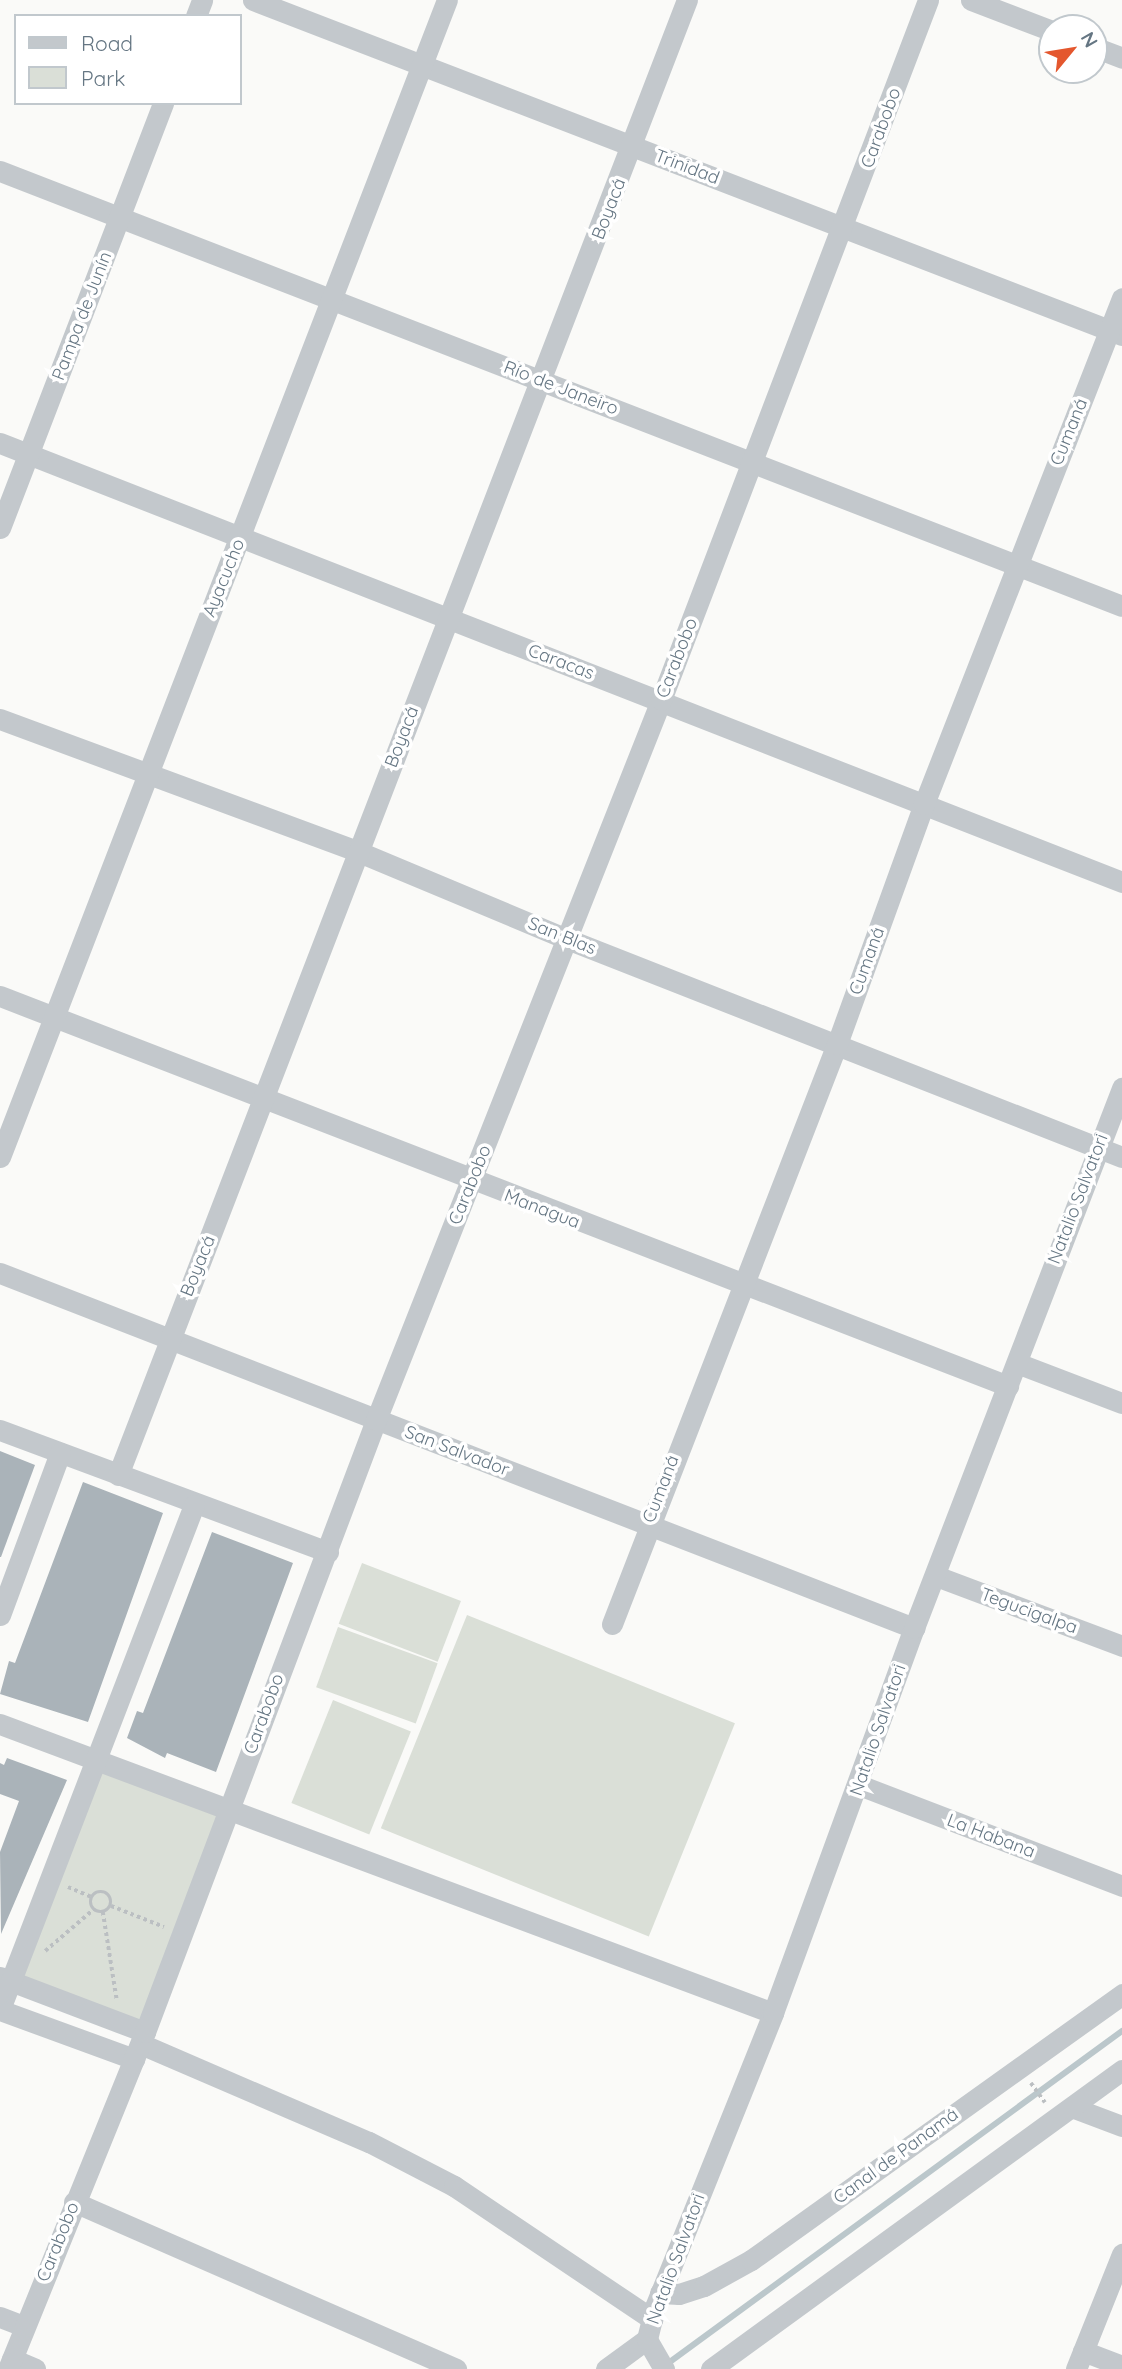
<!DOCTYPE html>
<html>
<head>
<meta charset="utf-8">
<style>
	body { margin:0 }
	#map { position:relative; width:1122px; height:2369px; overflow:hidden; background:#fafaf8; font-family:Quicksand,sans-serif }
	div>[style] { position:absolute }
	.green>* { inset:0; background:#dadfd7; transform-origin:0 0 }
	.stream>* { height:6px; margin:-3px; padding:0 3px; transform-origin:3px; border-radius:3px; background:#bbc7cb }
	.building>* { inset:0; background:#aab3b9 }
	.path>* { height:3.5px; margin-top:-1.75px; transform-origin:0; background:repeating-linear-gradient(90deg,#bbbfc2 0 3.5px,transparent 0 7px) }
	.path>.ring { margin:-1.75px; padding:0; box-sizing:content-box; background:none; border:3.5px solid #bbbfc2; border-radius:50% }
	.minor>* { height:21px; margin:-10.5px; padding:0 10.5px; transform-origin:10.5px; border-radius:10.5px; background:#c3c8cc }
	span { translate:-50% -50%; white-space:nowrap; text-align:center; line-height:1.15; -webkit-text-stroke:7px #fff; paint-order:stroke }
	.street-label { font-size:18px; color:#657683 }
	.legend { position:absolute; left:14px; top:14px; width:228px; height:91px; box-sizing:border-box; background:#fff; border:2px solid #c1c8cd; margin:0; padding:9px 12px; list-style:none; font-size:21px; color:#657683 }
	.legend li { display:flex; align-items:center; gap:14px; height:35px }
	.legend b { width:35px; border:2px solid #c1c8cd }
	.north { position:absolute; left:1038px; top:14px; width:70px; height:70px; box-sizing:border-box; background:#fff; border:2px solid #c1c8cd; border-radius:50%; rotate:60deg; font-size:19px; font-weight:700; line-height:28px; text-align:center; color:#657683 }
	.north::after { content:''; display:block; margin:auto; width:24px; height:32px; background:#e4572e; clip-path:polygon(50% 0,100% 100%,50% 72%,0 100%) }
</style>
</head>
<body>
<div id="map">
	<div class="green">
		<i style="left:362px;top:1563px;width:106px;height:65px;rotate:21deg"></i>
		<i style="left:467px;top:1615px;width:289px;height:230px;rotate:22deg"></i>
		<i style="left:338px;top:1627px;width:106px;height:64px;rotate:20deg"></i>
		<i style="left:333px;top:1700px;width:84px;height:111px;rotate:22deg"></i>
		<i style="left:95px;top:1759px;width:143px;height:237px;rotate:21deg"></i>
	</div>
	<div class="stream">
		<i style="left:667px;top:2364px;width:564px;rotate:-36.2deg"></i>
	</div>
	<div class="building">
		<i style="clip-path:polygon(0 1451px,35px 1465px,1px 1557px,0 1557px)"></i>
		<i style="clip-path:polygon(83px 1482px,163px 1513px,88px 1722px,0 1694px,9px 1661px,15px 1663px)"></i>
		<i style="clip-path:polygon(212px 1532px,293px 1563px,216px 1772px,167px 1753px,165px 1758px,127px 1738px,137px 1711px,143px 1713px)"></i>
		<i style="clip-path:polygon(7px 1758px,67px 1780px,1px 1934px,0 1852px,19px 1801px,0 1794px,0 1763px,4px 1765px)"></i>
	</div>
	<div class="path">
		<i style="left:68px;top:1887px;width:26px;rotate:23deg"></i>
		<i class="ring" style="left:91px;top:1892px;width:16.5px;height:16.5px"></i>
		<i style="left:111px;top:1906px;width:57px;rotate:21.6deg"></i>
		<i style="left:103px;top:1912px;width:89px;rotate:81deg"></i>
		<i style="left:45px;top:1951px;width:65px;rotate:-40.6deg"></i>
		<i style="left:1031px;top:2083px;width:24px;rotate:54deg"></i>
	</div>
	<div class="minor">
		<i style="left:253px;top:0;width:931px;rotate:21.08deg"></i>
		<i style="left:971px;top:0;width:87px;rotate:20.9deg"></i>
		<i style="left:196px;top:16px;width:17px;rotate:-69deg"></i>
		<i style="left:1094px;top:47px;width:30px;rotate:21deg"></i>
		<i style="left:0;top:171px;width:1203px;rotate:21.19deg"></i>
		<i style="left:0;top:443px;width:1205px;rotate:21.37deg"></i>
		<i style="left:0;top:528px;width:455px;rotate:-69deg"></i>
		<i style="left:0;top:719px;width:383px;rotate:20.3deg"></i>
		<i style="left:359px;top:852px;width:225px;rotate:22.7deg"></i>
		<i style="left:567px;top:939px;width:596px;rotate:21.44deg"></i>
		<i style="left:0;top:996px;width:1081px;rotate:21.15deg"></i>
		<i style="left:0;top:1157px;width:1240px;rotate:-68.88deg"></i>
		<i style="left:0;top:1273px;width:981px;rotate:21.23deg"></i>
		<i style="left:1017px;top:1363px;width:112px;rotate:20.9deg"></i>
		<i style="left:0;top:1430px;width:350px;rotate:20.4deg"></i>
		<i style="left:118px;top:1475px;width:1581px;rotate:-68.91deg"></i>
		<i style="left:936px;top:1576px;width:199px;rotate:20.6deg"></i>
		<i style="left:0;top:1615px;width:173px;rotate:-69.7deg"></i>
		<i style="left:612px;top:1624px;width:622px;rotate:-68.8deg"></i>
		<i style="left:837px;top:1044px;width:255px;rotate:-70.1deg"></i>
		<i style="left:924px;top:804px;width:543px;rotate:-68.63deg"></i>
		<i style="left:0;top:1724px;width:825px;rotate:20.5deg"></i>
		<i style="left:859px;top:1785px;width:282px;rotate:21deg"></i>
		<i style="left:0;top:1977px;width:155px;rotate:20.8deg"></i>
		<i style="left:0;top:2009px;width:540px;rotate:-68.95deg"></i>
		<i style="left:0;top:2010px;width:143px;rotate:20.1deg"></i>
		<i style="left:141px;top:2044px;width:248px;rotate:23.3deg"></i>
		<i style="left:369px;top:2142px;width:96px;rotate:27.4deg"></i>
		<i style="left:454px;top:2186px;width:239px;rotate:33.9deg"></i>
		<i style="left:1074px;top:2108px;width:51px;rotate:20.6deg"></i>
		<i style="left:74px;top:2202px;width:417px;rotate:23.6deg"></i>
		<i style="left:660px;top:2293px;width:19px;rotate:3deg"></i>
		<i style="left:679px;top:2294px;width:26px;rotate:-18deg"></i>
		<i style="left:704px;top:2286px;width:54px;rotate:-29deg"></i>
		<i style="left:751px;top:2260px;width:457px;rotate:-35.6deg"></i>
		<i style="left:0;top:2317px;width:25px;rotate:21deg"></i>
		<i style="left:1083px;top:2351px;width:42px;rotate:21deg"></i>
		<i style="left:12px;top:2359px;width:25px;rotate:23deg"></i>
		<i style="left:8px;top:2369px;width:364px;rotate:-67.9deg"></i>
		<i style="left:145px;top:2032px;width:654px;rotate:-69.32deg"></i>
		<i style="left:376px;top:1420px;width:774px;rotate:-68.4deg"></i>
		<i style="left:661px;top:700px;width:749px;rotate:-69.12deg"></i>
		<i style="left:606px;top:2369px;width:51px;rotate:-36.2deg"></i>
		<i style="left:664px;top:2369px;width:34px;rotate:-120deg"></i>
		<i style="left:647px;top:2339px;width:33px;rotate:-76deg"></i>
		<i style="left:655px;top:2307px;width:317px;rotate:-68.1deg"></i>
		<i style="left:773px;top:2013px;width:410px;rotate:-69.9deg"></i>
		<i style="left:914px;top:1628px;width:579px;rotate:-68.93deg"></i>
		<i style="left:711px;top:2369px;width:508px;rotate:-36.04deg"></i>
		<i style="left:1076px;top:2369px;width:124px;rotate:-68.2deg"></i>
	</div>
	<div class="street-label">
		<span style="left:881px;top:128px;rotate:-70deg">Carabobo</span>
		<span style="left:687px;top:167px;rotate:21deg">Trinidad</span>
		<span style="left:609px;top:209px;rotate:-69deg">Boyacá</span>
		<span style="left:82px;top:316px;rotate:-69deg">Pampa de Junín</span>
		<span style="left:561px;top:388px;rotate:21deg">Río de Janeiro</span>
		<span style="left:1069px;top:432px;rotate:-68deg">Cumaná</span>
		<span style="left:224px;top:578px;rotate:-68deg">Ayacucho</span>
		<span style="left:677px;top:658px;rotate:-69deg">Carabobo</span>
		<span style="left:561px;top:662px;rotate:21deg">Caracas</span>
		<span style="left:402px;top:737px;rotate:-69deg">Boyacá</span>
		<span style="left:562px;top:936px;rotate:22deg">San Blas</span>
		<span style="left:867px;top:961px;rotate:-70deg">Cumaná</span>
		<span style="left:470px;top:1185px;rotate:-68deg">Carabobo</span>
		<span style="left:1078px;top:1199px;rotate:-69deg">Natalio Salvatori</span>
		<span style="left:542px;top:1209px;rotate:21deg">Managua</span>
		<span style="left:198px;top:1266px;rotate:-68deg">Boyacá</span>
		<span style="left:457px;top:1451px;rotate:21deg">San Salvador</span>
		<span style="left:661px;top:1489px;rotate:-69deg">Cumaná</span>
		<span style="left:1029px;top:1611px;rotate:20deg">Tegucigalpa</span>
		<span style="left:264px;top:1714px;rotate:-70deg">Carabobo</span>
		<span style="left:878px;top:1730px;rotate:-71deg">Natalio Salvatori</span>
		<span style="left:991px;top:1836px;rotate:21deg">La Habana</span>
		<span style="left:896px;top:2156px;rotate:-36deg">Canal de Panamá</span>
		<span style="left:58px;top:2242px;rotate:-68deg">Carabobo</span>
		<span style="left:676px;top:2259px;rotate:-70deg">Natalio Salvatori</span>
	</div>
	<ul class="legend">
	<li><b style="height:9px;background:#c3c8cc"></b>Road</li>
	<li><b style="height:19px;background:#dadfd7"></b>Park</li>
	</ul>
	<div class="north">N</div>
</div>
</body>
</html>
